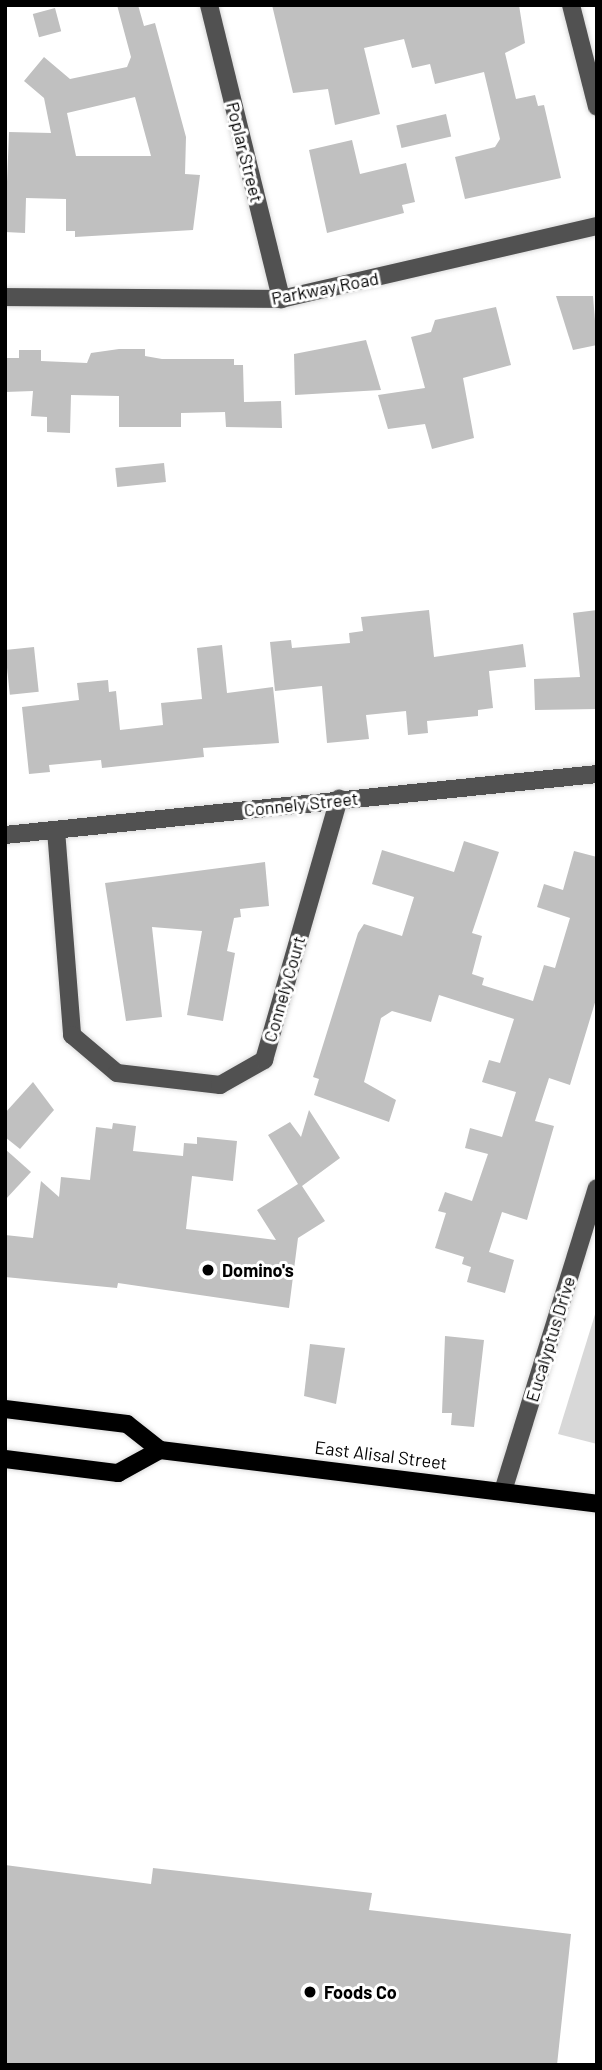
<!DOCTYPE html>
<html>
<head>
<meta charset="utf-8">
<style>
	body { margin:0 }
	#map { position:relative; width:602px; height:2070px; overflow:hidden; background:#fff; font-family:Barlow,sans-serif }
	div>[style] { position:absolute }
	.green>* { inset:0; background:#d8d8d8 }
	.building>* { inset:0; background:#c0c0c0; transform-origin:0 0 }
	.roads { filter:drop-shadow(0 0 2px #dbdbdb) drop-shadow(0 0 2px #dbdbdb) }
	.minor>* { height:18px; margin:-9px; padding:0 9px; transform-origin:9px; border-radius:9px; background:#515151 }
	.major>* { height:18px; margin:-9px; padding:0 9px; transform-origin:9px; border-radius:9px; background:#000 }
	.dots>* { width:19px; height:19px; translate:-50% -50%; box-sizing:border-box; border:4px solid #fff; border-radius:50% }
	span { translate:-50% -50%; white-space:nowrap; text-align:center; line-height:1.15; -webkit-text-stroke:6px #fff; paint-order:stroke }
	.street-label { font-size:18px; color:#000 }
	.poi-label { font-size:18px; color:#000; font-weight:700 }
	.left { translate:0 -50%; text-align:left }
	.frame { position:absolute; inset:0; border:7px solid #000; pointer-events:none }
</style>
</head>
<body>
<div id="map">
	<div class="green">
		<i style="clip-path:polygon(597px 1308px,597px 1444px,558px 1434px)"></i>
	</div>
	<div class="building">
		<i style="clip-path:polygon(evenodd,117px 5px,138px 5px,144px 26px,155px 23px,186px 137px,185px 174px,200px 175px,193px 230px,75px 237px,75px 231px,66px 231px,66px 199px,26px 198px,25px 233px,5px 232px,9px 132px,51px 133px,44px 98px,24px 81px,44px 57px,70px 79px,127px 67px,131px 57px,117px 5px,135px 97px,151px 156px,76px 156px,67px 113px,135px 97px)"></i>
		<i style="clip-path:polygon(272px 5px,519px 5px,525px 43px,505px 53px,516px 99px,535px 95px,538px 106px,544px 105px,561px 178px,465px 199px,455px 157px,495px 147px,500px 139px,484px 72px,435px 84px,430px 64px,412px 68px,404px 39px,364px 48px,380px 114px,335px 125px,328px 89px,293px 93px)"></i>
		<i style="left:55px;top:8px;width:24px;height:23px;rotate:75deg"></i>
		<i style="left:446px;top:114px;width:23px;height:51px;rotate:77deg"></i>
		<i style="clip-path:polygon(352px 140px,360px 174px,406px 163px,415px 202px,402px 205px,404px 213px,327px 233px,309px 150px)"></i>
		<i style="clip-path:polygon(556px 296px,593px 296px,597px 345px,573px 350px)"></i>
		<i style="clip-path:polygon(496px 307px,511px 365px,463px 378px,474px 438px,432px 449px,425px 424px,388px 429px,378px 395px,425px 388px,411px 337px,431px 332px,435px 320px)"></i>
		<i style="clip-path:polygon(366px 340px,381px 390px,295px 395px,294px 354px)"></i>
		<i style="clip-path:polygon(119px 349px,145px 349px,145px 356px,162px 359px,234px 359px,234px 365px,243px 365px,244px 402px,281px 401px,282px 428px,226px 427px,225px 412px,181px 413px,181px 427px,119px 427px,119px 396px,71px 395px,70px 433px,47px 432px,47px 417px,31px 416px,33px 391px,5px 392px,5px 358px,19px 358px,19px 350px,41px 350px,41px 361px,87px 363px,91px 353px)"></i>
		<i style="left:164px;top:463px;width:19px;height:49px;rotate:84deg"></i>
		<i style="clip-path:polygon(429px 610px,434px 657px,523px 644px,526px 667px,489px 671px,493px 708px,478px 710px,478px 716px,427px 721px,428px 733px,408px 735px,406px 711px,366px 715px,369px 739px,327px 743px,322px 686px,275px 691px,270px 642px,291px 640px,292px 648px,350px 643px,349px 633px,363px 631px,361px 617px)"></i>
		<i style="clip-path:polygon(597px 610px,597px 709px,535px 710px,534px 679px,580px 677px,573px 613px)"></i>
		<i style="clip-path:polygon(222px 645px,227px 693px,273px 687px,279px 743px,203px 748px,204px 757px,102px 768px,101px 760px,49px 765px,50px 772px,29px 774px,22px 707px,79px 700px,77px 683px,108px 680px,109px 692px,116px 691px,120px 730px,163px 725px,161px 703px,202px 699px,197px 648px)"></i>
		<i style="left:34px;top:647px;width:45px;height:29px;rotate:84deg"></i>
		<i style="clip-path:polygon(464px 841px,499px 852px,472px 933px,482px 936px,472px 974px,484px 978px,482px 985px,533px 1001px,544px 965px,555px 968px,570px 918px,537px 907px,544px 884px,563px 890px,574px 851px,597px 857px,597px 996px,570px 1085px,549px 1078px,535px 1121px,554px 1126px,527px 1220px,502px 1212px,489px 1252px,514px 1260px,505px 1293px,467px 1282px,471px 1267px,462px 1264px,464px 1257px,435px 1248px,446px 1213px,438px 1211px,445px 1192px,472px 1201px,488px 1154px,465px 1148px,470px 1128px,502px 1137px,516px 1092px,482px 1082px,489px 1060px,500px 1063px,514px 1019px,439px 995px,431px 1022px,392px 1011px,381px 1018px,364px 1082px,396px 1100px,389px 1122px,314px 1095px,319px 1079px,313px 1077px,358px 933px,364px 924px,402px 936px,414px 897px,372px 884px,382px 850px,454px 872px)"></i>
		<i style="clip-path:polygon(265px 862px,269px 906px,240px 909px,241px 917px,234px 918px,227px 951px,235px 953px,223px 1021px,187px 1015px,202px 931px,152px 927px,162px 1017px,126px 1021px,105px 883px)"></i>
		<i style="clip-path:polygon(33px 1082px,54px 1110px,20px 1149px,5px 1137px,5px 1113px)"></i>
		<i style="clip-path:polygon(309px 1110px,340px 1158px,302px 1186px,325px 1221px,298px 1238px,289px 1308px,118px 1283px,117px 1288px,5px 1277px,5px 1235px,33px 1238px,41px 1181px,59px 1197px,61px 1177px,90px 1180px,96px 1127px,112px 1129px,113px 1123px,136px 1126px,133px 1151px,183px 1156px,184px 1143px,197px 1144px,197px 1137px,237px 1141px,233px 1181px,192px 1176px,186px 1229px,276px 1240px,257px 1210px,298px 1184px,268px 1135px,290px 1122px,301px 1137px)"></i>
		<i style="clip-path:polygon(5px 1149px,31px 1172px,5px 1200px)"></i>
		<i style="clip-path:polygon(445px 1336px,484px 1340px,474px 1427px,451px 1425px,452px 1413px,442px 1413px)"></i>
		<i style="clip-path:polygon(310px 1344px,345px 1348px,336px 1404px,304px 1396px)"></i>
		<i style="clip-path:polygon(5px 1865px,151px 1884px,153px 1868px,372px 1893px,369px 1910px,571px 1934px,557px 2065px,5px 2065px)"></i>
	</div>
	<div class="roads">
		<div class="minor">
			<i style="left:209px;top:5px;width:303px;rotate:76.2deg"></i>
			<i style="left:571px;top:5px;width:105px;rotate:75.7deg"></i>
			<i style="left:5px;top:297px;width:276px;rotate:0.4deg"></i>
			<i style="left:281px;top:299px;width:324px;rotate:-13deg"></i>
			<i style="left:56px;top:830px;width:206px;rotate:85.5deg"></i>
			<i style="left:72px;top:1035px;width:59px;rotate:40.2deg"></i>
			<i style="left:117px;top:1073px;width:104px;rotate:6.6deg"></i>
			<i style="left:220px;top:1085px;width:51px;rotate:-29.6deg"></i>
			<i style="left:264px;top:1060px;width:272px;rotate:-74deg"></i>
			<i style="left:5px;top:835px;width:595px;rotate:-5.88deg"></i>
			<i style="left:503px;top:1491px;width:317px;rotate:-72.8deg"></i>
		</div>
		<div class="major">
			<i style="left:5px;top:1409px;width:123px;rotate:7deg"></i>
			<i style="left:127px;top:1424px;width:42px;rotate:38.2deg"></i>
			<i style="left:160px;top:1450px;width:440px;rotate:7deg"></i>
			<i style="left:5px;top:1459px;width:114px;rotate:7.1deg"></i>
			<i style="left:118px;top:1473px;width:48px;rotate:-28.7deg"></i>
		</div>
	</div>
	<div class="dots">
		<i style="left:208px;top:1270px;background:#000"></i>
		<i style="left:310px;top:1992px;background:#000"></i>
	</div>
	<div class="street-label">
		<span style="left:245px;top:152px;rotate:76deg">Poplar Street</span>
		<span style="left:325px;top:288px;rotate:-11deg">Parkway Road</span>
		<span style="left:301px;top:804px;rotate:-6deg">Connely Street</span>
		<span style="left:284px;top:989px;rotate:-74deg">Connely Court</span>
		<span style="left:550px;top:1339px;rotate:-73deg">Eucalyptus Drive</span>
		<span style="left:381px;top:1455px;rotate:7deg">East Alisal Street</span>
	</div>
	<div class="poi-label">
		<span class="left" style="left:222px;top:1270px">Domino's</span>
		<span class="left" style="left:324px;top:1992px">Foods Co</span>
	</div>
	<div class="frame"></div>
</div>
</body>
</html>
